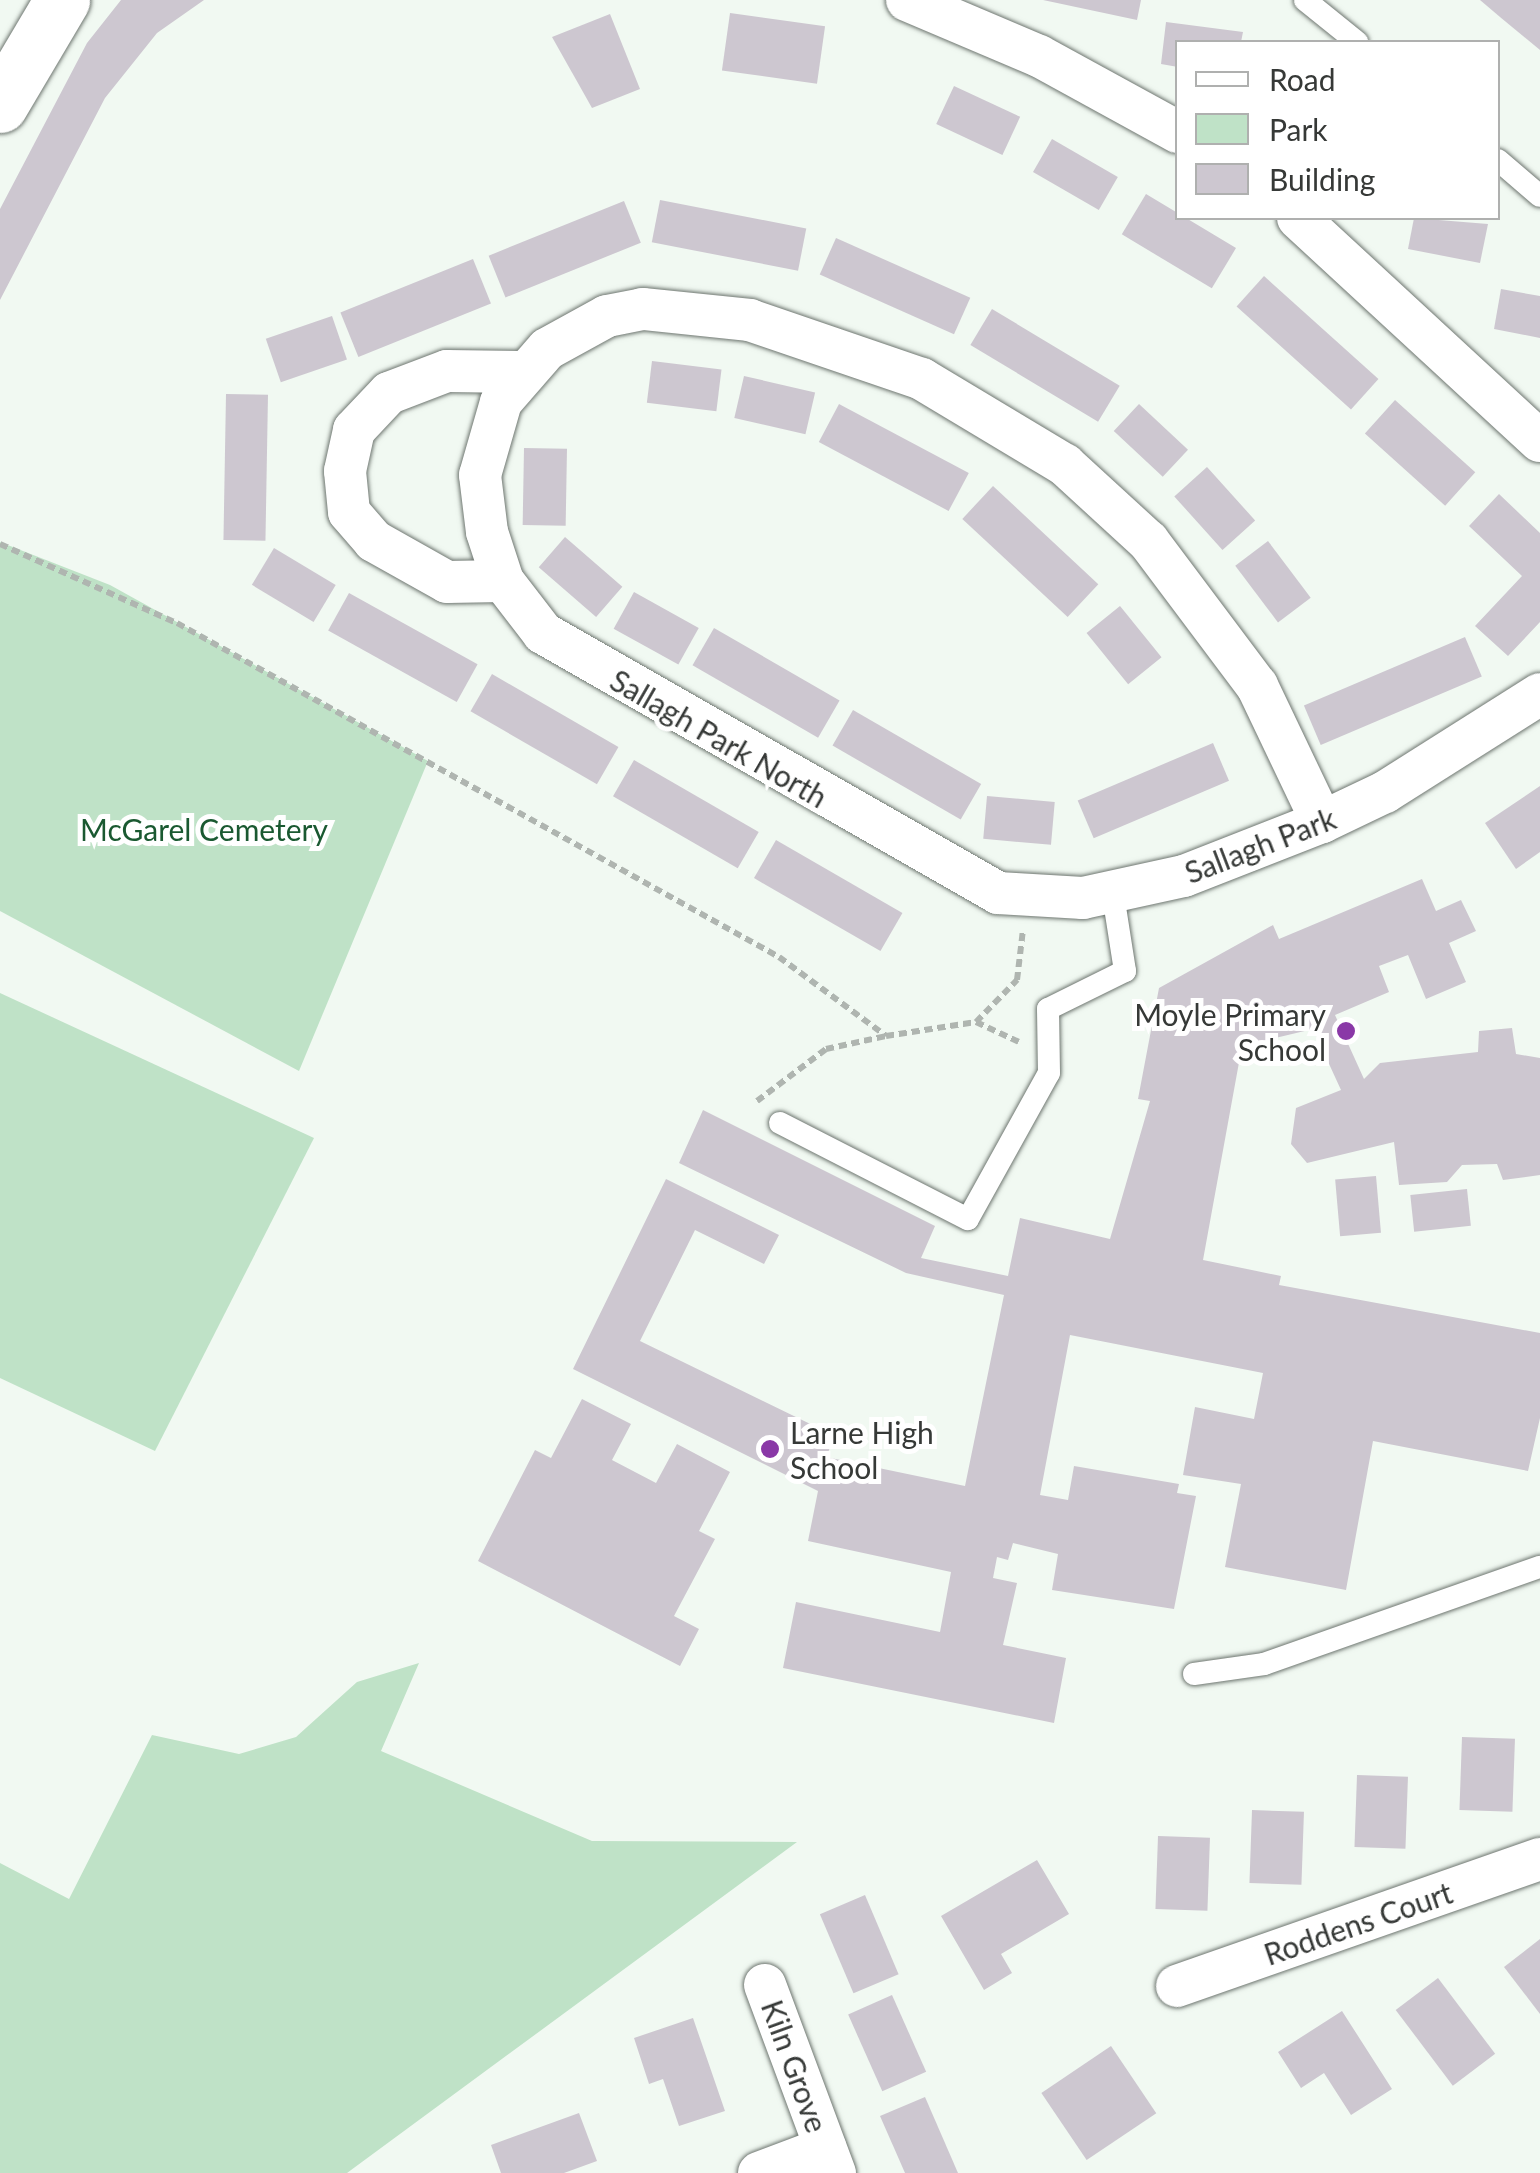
<!DOCTYPE html>
<html>
<head>
<meta charset="utf-8">
<style>
	body { margin:0 }
	#map { position:relative; width:1540px; height:2173px; overflow:hidden; background:#f1f9f2; font-family:Lato,sans-serif }
	div>[style] { position:absolute }
	.green>* { inset:0; background:#bfe2c7 }
	.building>* { inset:0; background:#cdc7d0; transform-origin:0 0 }
	.path>* { height:6px; margin-top:-3px; transform-origin:0; background:repeating-linear-gradient(90deg,#afb5b0 0 8px,transparent 0 13px) }
	.roads { filter:drop-shadow(0 0 2px #6e7670) drop-shadow(0 0 2px #6e7670) }
	.lane>* { height:22px; margin:-11px; padding:0 11px; transform-origin:11px; border-radius:11px; background:#fff }
	.street>* { height:42px; margin:-21px; padding:0 21px; transform-origin:21px; border-radius:21px; background:#fff }
	.secondary>* { height:55px; margin:-27.5px; padding:0 27.5px; transform-origin:27.5px; border-radius:27.5px; background:#fff }
	.dots>* { width:28px; height:28px; translate:-50% -50%; box-sizing:border-box; border:5px solid #fff; border-radius:50% }
	span { translate:-50% -50%; white-space:nowrap; text-align:center; line-height:1.15; -webkit-text-stroke:10px #fff; paint-order:stroke }
	.street-label { font-size:30px; color:#363937 }
	.park-label { font-size:30px; color:#1a5931 }
	.poi-label { font-size:30px; color:#363937 }
	.right { translate:-100% -50%; text-align:right }
	.left { translate:0 -50%; text-align:left }
	.legend { position:absolute; left:1175px; top:40px; width:325px; height:180px; box-sizing:border-box; background:#fff; border:2px solid #afb0af; margin:0; padding:12px 18px; list-style:none; font-size:30px; color:#363937 }
	.legend li { display:flex; align-items:center; gap:20px; height:50px }
	.legend b { width:50px; border:2px solid #afb0af }
</style>
</head>
<body>
<div id="map">
	<div class="green">
		<i style="clip-path:polygon(0 542px,110px 585px,428px 761px,299px 1071px,0 911px)"></i>
		<i style="clip-path:polygon(0 993px,314px 1138px,155px 1451px,0 1378px)"></i>
		<i style="clip-path:polygon(419px 1663px,381px 1751px,592px 1841px,797px 1842px,347px 2173px,0 2173px,0 1863px,69px 1899px,152px 1735px,239px 1754px,296px 1737px,357px 1682px)"></i>
	</div>
	<div class="building">
		<i style="clip-path:polygon(121px 0,204px 0,157px 33px,105px 98px,0 300px,0 209px,87px 43px)"></i>
		<i style="clip-path:polygon(1043px 0,1141px 0,1137px 20px)"></i>
		<i style="clip-path:polygon(1480px 0,1540px 0,1540px 50px,1500px 17px)"></i>
		<i style="left:730px;top:13px;width:96px;height:58px;rotate:8deg"></i>
		<i style="clip-path:polygon(610px 14px,640px 89px,592px 108px,552px 37px)"></i>
		<i style="clip-path:polygon(1166px 22px,1243px 32px,1241px 42px,1178px 42px,1178px 67px,1161px 64px)"></i>
		<i style="left:954px;top:86px;width:73px;height:42px;rotate:25deg"></i>
		<i style="left:1052px;top:139px;width:76px;height:38px;rotate:30deg"></i>
		<i style="left:1146px;top:194px;width:105px;height:47px;rotate:31deg"></i>
		<i style="left:660px;top:200px;width:149px;height:43px;rotate:11deg"></i>
		<i style="left:624px;top:201px;width:45px;height:146px;rotate:68deg"></i>
		<i style="clip-path:polygon(1414px 218px,1488px 224px,1480px 263px,1408px 249px)"></i>
		<i style="left:836px;top:238px;width:147px;height:40px;rotate:24deg"></i>
		<i style="left:473px;top:259px;width:48px;height:143px;rotate:68deg"></i>
		<i style="left:1264px;top:276px;width:154px;height:41px;rotate:42deg"></i>
		<i style="clip-path:polygon(1501px 289px,1540px 296px,1540px 338px,1494px 329px)"></i>
		<i style="left:992px;top:309px;width:149px;height:42px;rotate:31deg"></i>
		<i style="left:332px;top:316px;width:46px;height:70px;rotate:71deg"></i>
		<i style="left:652px;top:361px;width:70px;height:42px;rotate:7deg"></i>
		<i style="left:744px;top:376px;width:73px;height:43px;rotate:13deg"></i>
		<i style="left:226px;top:394px;width:42px;height:146px;rotate:1deg"></i>
		<i style="left:1395px;top:400px;width:108px;height:45px;rotate:42deg"></i>
		<i style="left:839px;top:404px;width:147px;height:43px;rotate:28deg"></i>
		<i style="left:1139px;top:404px;width:67px;height:37px;rotate:43deg"></i>
		<i style="left:524px;top:448px;width:43px;height:77px;rotate:1deg"></i>
		<i style="left:1207px;top:467px;width:72px;height:44px;rotate:48deg"></i>
		<i style="left:993px;top:486px;width:144px;height:45px;rotate:43deg"></i>
		<i style="clip-path:polygon(1499px 494px,1540px 533px,1540px 622px,1508px 656px,1475px 626px,1522px 576px,1469px 526px)"></i>
		<i style="left:565px;top:537px;width:76px;height:40px;rotate:41deg"></i>
		<i style="left:1268px;top:541px;width:71px;height:41px;rotate:53deg"></i>
		<i style="left:274px;top:548px;width:72px;height:43px;rotate:31deg"></i>
		<i style="left:634px;top:592px;width:74px;height:42px;rotate:29deg"></i>
		<i style="left:349px;top:593px;width:147px;height:43px;rotate:29deg"></i>
		<i style="left:1120px;top:606px;width:66px;height:43px;rotate:51deg"></i>
		<i style="left:714px;top:628px;width:145px;height:43px;rotate:30deg"></i>
		<i style="left:1465px;top:637px;width:43px;height:175px;rotate:67deg"></i>
		<i style="left:492px;top:674px;width:146px;height:43px;rotate:30deg"></i>
		<i style="left:853px;top:710px;width:148px;height:41px;rotate:30deg"></i>
		<i style="left:1213px;top:743px;width:41px;height:147px;rotate:67deg"></i>
		<i style="left:634px;top:760px;width:144px;height:42px;rotate:30deg"></i>
		<i style="clip-path:polygon(1540px 786px,1540px 852px,1516px 869px,1485px 823px)"></i>
		<i style="left:987px;top:796px;width:68px;height:43px;rotate:5deg"></i>
		<i style="left:776px;top:840px;width:146px;height:44px;rotate:30deg"></i>
		<i style="clip-path:polygon(1422px 879px,1436px 911px,1461px 900px,1476px 931px,1449px 943px,1466px 982px,1426px 999px,1408px 955px,1379px 966px,1389px 992px,1335px 1015px,1364px 1079px,1380px 1063px,1478px 1052px,1479px 1031px,1512px 1028px,1516px 1054px,1540px 1058px,1540px 1175px,1503px 1180px,1497px 1164px,1462px 1165px,1447px 1182px,1399px 1185px,1394px 1142px,1307px 1163px,1291px 1144px,1296px 1108px,1341px 1090px,1313px 1029px,1242px 1046px,1203px 1260px,1281px 1276px,1279px 1285px,1540px 1333px,1540px 1418px,1528px 1471px,1373px 1441px,1346px 1590px,1225px 1567px,1241px 1484px,1183px 1475px,1195px 1407px,1254px 1419px,1263px 1373px,1070px 1335px,1040px 1495px,1068px 1500px,1074px 1466px,1179px 1484px,1177px 1493px,1196px 1496px,1174px 1609px,1052px 1590px,1058px 1554px,1013px 1543px,1008px 1560px,997px 1557px,993px 1578px,1017px 1583px,1003px 1645px,1066px 1658px,1054px 1723px,783px 1668px,796px 1602px,940px 1632px,951px 1572px,808px 1541px,818px 1491px,573px 1369px,666px 1179px,779px 1235px,764px 1264px,695px 1230px,640px 1341px,835px 1436px,826px 1457px,965px 1486px,1004px 1295px,906px 1273px,679px 1163px,703px 1110px,935px 1226px,921px 1258px,1008px 1276px,1020px 1218px,1110px 1239px,1150px 1101px,1138px 1099px,1159px 988px,1273px 925px,1279px 939px)"></i>
		<i style="left:1376px;top:1176px;width:57px;height:41px;rotate:85deg"></i>
		<i style="left:1467px;top:1189px;width:37px;height:57px;rotate:84deg"></i>
		<i style="clip-path:polygon(582px 1399px,631px 1424px,612px 1460px,656px 1483px,677px 1444px,730px 1472px,699px 1531px,715px 1539px,674px 1616px,699px 1629px,680px 1666px,478px 1561px,535px 1450px,551px 1458px)"></i>
		<i style="left:1462px;top:1737px;width:53px;height:73px;rotate:2deg"></i>
		<i style="left:1357px;top:1775px;width:51px;height:72px;rotate:2deg"></i>
		<i style="left:1252px;top:1810px;width:52px;height:73px;rotate:2deg"></i>
		<i style="left:1158px;top:1836px;width:52px;height:73px;rotate:2deg"></i>
		<i style="clip-path:polygon(1037px 1860px,1069px 1914px,1001px 1954px,1012px 1973px,984px 1990px,941px 1916px)"></i>
		<i style="left:865px;top:1895px;width:86px;height:49px;rotate:67deg"></i>
		<i style="clip-path:polygon(1540px 1939px,1540px 2014px,1504px 1967px)"></i>
		<i style="left:1438px;top:1978px;width:95px;height:53px;rotate:53deg"></i>
		<i style="left:892px;top:1995px;width:84px;height:48px;rotate:66deg"></i>
		<i style="clip-path:polygon(1342px 2011px,1392px 2089px,1351px 2115px,1324px 2073px,1301px 2088px,1278px 2052px)"></i>
		<i style="clip-path:polygon(693px 2018px,725px 2111px,679px 2126px,663px 2079px,649px 2084px,634px 2038px)"></i>
		<i style="left:1111px;top:2046px;width:81px;height:84px;rotate:56deg"></i>
		<i style="clip-path:polygon(925px 2097px,958px 2173px,905px 2173px,880px 2116px)"></i>
		<i style="clip-path:polygon(579px 2113px,597px 2161px,564px 2173px,501px 2173px,491px 2145px)"></i>
	</div>
	<div class="path">
		<i style="left:0;top:544px;width:194px;rotate:24.1deg"></i>
		<i style="left:177px;top:623px;width:688px;rotate:29.02deg"></i>
		<i style="left:779px;top:957px;width:133px;rotate:36.4deg"></i>
		<i style="left:976px;top:1022px;width:59px;rotate:-45.7deg"></i>
		<i style="left:1017px;top:980px;width:50px;rotate:-83.2deg"></i>
		<i style="left:757px;top:1101px;width:86px;rotate:-37deg"></i>
		<i style="left:826px;top:1049px;width:61px;rotate:-12.2deg"></i>
		<i style="left:886px;top:1036px;width:91px;rotate:-8.8deg"></i>
		<i style="left:976px;top:1022px;width:47px;rotate:24.9deg"></i>
	</div>
	<div class="roads">
		<div class="lane">
			<i style="left:1305px;top:0;width:67px;rotate:38.9deg"></i>
			<i style="left:1498px;top:160px;width:55px;rotate:40.6deg"></i>
			<i style="left:780px;top:1123px;width:211px;rotate:27.1deg"></i>
			<i style="left:968px;top:1219px;width:167px;rotate:-61deg"></i>
			<i style="left:1049px;top:1073px;width:64px;rotate:-90.9deg"></i>
			<i style="left:1048px;top:1009px;width:86px;rotate:-26.3deg"></i>
			<i style="left:1125px;top:971px;width:78px;rotate:-98.9deg"></i>
			<i style="left:1194px;top:1674px;width:71px;rotate:-8.1deg"></i>
			<i style="left:1264px;top:1664px;width:293px;rotate:-19.4deg"></i>
		</div>
		<div class="street">
			<i style="left:907px;top:0;width:143px;rotate:23deg"></i>
			<i style="left:1039px;top:56px;width:158px;rotate:28.7deg"></i>
			<i style="left:1298px;top:218px;width:329px;rotate:42.7deg"></i>
			<i style="left:503px;top:581px;width:56px;rotate:179deg"></i>
			<i style="left:447px;top:582px;width:84px;rotate:-150.7deg"></i>
			<i style="left:374px;top:541px;width:38px;rotate:-131deg"></i>
			<i style="left:349px;top:512px;width:41px;rotate:-95.6deg"></i>
			<i style="left:345px;top:471px;width:42px;rotate:-77.6deg"></i>
			<i style="left:354px;top:430px;width:51px;rotate:-46.6deg"></i>
			<i style="left:389px;top:393px;width:62px;rotate:-20.8deg"></i>
			<i style="left:447px;top:371px;width:73px;rotate:0.8deg"></i>
			<i style="left:1322px;top:822px;width:151px;rotate:-115.5deg"></i>
			<i style="left:1257px;top:686px;width:181px;rotate:-126.9deg"></i>
			<i style="left:1148px;top:541px;width:113px;rotate:-137.5deg"></i>
			<i style="left:1065px;top:465px;width:167px;rotate:-149deg"></i>
			<i style="left:922px;top:379px;width:182px;rotate:-161.1deg"></i>
			<i style="left:750px;top:320px;width:108px;rotate:-174.1deg"></i>
			<i style="left:643px;top:309px;width:37px;rotate:169deg"></i>
			<i style="left:607px;top:316px;width:68px;rotate:151.2deg"></i>
			<i style="left:547px;top:349px;width:70px;rotate:131deg"></i>
			<i style="left:501px;top:402px;width:76px;rotate:106deg"></i>
			<i style="left:480px;top:475px;width:57px;rotate:83deg"></i>
			<i style="left:487px;top:532px;width:52px;rotate:71.9deg"></i>
			<i style="left:503px;top:581px;width:66px;rotate:52.4deg"></i>
			<i style="left:543px;top:633px;width:524px;rotate:29.74deg"></i>
			<i style="left:998px;top:893px;width:85px;rotate:3.4deg"></i>
			<i style="left:1083px;top:898px;width:103px;rotate:-12.3deg"></i>
			<i style="left:1184px;top:876px;width:148px;rotate:-21.4deg"></i>
			<i style="left:1322px;top:822px;width:70px;rotate:-25.5deg"></i>
			<i style="left:1385px;top:792px;width:183px;rotate:-32.3deg"></i>
			<i style="left:765px;top:1985px;width:201px;rotate:69.6deg"></i>
			<i style="left:1177px;top:1986px;width:385px;rotate:-19.3deg"></i>
			<i style="left:759px;top:2173px;width:71px;rotate:-20.7deg"></i>
		</div>
		<div class="secondary">
			<i style="left:0;top:105px;width:122px;rotate:-59.4deg"></i>
		</div>
	</div>
	<div class="dots">
		<i style="left:1346px;top:1031px;background:#8a38a7"></i>
		<i style="left:770px;top:1449px;background:#8a38a7"></i>
	</div>
	<div class="street-label">
		<span style="left:719px;top:738px;rotate:30deg">Sallagh Park North</span>
		<span style="left:1260px;top:845px;rotate:-21deg">Sallagh Park</span>
		<span style="left:1358px;top:1923px;rotate:-19deg">Roddens Court</span>
		<span style="left:795px;top:2066px;rotate:70deg">Kiln Grove</span>
	</div>
	<div class="park-label">
		<span style="left:204px;top:829px">McGarel Cemetery</span>
	</div>
	<div class="poi-label">
		<span class="right" style="left:1326px;top:1031px">Moyle Primary<br>School</span>
		<span class="left" style="left:790px;top:1449px">Larne High<br>School</span>
	</div>
	<ul class="legend">
	<li><b style="height:12px;background:#fff"></b>Road</li>
	<li><b style="height:28px;background:#bfe2c7"></b>Park</li>
	<li><b style="height:28px;background:#cdc7d0"></b>Building</li>
	</ul>
</div>
</body>
</html>
